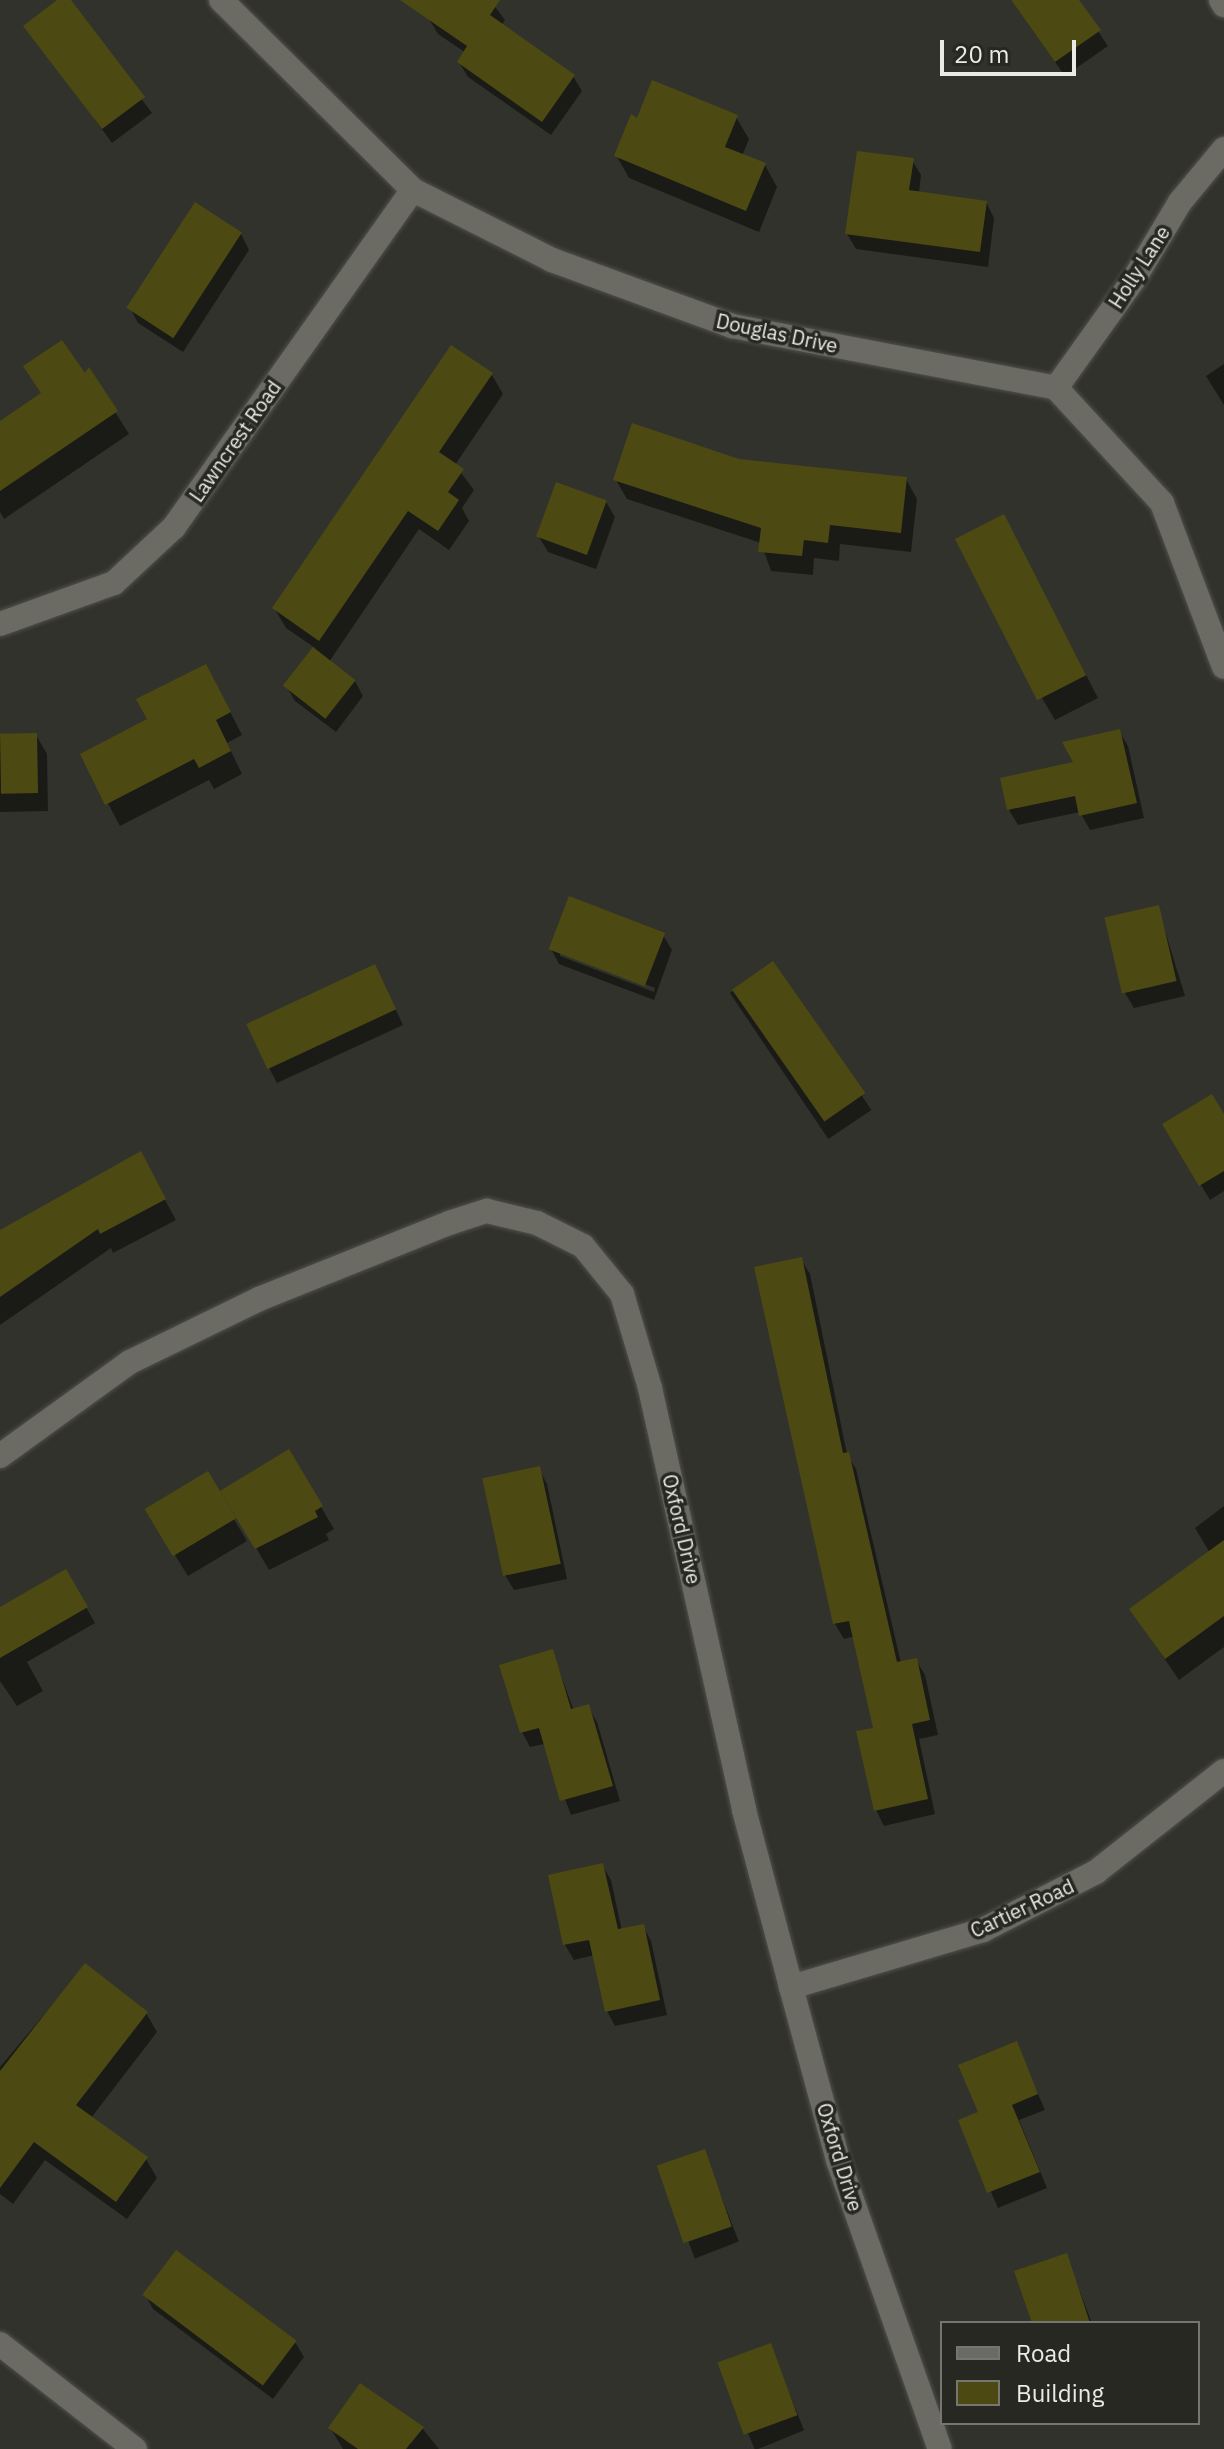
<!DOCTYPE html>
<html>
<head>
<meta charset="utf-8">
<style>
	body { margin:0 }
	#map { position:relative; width:1224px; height:2449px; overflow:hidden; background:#32322c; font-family:"IBM Plex Sans",sans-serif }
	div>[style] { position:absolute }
	.shadow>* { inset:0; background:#0007; transform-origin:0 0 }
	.building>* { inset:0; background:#4c4a12; transform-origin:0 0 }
	.roads { filter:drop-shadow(0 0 2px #50504b) drop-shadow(0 0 2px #50504b) }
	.street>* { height:24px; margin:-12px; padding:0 12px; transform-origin:12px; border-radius:12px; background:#6b6b63 }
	span { translate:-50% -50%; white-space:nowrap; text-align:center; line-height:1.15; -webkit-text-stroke:7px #282822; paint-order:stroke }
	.street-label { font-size:20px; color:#eaeae6 }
	.legend { position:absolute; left:940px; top:2321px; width:260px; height:104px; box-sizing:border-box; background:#282822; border:2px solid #767670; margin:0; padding:10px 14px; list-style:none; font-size:24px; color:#eaeae6 }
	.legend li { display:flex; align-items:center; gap:16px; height:40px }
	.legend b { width:40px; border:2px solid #767670 }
	.scale { position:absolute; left:940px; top:40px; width:136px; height:36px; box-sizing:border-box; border:4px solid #eaeae6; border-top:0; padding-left:10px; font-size:24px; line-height:28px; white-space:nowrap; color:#eaeae6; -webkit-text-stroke:6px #282822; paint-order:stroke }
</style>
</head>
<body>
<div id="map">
	<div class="shadow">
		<i style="clip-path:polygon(60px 0,68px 0,152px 113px,112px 143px,26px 26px)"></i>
		<i style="clip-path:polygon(442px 0,490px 0,505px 20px,501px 26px,573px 76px,582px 91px,551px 135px,468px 77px,459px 62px,466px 53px,438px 34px,429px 19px)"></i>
		<i style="clip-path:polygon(1011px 0,1077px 0,1108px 46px,1065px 76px)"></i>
		<i style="clip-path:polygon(736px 117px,749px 139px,742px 156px,765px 165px,777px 187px,759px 232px,629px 178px,616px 155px,638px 121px)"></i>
		<i style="clip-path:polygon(912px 160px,921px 175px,919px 193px,986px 202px,994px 218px,988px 267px,856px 249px,847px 234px)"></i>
		<i style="clip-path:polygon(241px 234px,249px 250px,183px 352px,138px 323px,130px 308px)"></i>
		<i style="clip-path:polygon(1224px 364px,1224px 405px,1206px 376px)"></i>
		<i style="clip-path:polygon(89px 371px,129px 434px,4px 519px,0 512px,0 423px)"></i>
		<i style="clip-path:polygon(492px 375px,503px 394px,455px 465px,474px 490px,462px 508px,469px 521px,449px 550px,419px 529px,329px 662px,355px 681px,363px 696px,336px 732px,295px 701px,286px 686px,315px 648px,286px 628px,274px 608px)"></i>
		<i style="clip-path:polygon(739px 461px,906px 479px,917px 499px,911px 552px,840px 544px,839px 561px,814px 558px,813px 575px,771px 571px,761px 543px,627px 499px,616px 480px)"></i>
		<i style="clip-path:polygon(606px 502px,615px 517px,596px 569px,548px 552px,539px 537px)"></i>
		<i style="clip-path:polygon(1016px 539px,1098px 698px,1055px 720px,1042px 698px)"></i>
		<i style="clip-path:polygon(218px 688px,242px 735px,227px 743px,242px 774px,214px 789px,209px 780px,120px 826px,82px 755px)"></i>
		<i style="clip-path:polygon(1119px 731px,1128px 746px,1144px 818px,1090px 830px,1080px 812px,1018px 825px,1009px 810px)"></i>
		<i style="clip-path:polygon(36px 735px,47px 754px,48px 811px,0 812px,0 736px)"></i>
		<i style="clip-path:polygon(1158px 908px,1185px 996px,1134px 1008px,1125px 993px)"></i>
		<i style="clip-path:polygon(evenodd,663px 935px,672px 950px,654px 1000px,559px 964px,551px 949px,663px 935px,560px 952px,655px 988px,654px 992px,560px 956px,560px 952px)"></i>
		<i style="left:773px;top:964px;width:176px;height:52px;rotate:56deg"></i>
		<i style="clip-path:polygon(383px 982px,403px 1025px,277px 1083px,269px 1068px)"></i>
		<i style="clip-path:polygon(1224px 1117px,1224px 1191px,1210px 1200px,1165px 1125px)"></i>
		<i style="clip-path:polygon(140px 1154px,176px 1220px,113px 1253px,111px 1248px,0 1325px,0 1232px)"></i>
		<i style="clip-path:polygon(801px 1259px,810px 1274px,847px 1454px,856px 1469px,901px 1663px,916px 1660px,925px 1675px,938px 1735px,919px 1739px,935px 1814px,884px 1826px,876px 1810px,876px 1729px,855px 1636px,844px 1639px,835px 1624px,756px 1269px)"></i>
		<i style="clip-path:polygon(289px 1452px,334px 1529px,326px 1534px,329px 1540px,269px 1570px,223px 1491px)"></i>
		<i style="clip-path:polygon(539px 1469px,547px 1484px,567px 1579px,514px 1590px,505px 1575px)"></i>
		<i style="clip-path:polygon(207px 1474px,247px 1541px,188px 1576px,160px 1531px)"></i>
		<i style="clip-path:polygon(1224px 1506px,1224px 1647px,1179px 1680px,1131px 1610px,1210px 1553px,1195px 1528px)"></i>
		<i style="clip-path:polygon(66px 1572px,95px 1623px,27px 1662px,43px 1691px,17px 1706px,0 1681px,0 1610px)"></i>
		<i style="clip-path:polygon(552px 1651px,574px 1711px,588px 1707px,597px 1722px,620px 1801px,571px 1815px,544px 1744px,530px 1747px,522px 1732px)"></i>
		<i style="clip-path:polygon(602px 1865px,611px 1880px,622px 1931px,643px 1926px,651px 1941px,667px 2015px,615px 2026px,607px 2011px,595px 1955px,574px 1960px,565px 1945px)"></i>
		<i style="clip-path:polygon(85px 1966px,146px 2013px,157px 2032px,91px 2118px,146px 2159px,157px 2178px,127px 2219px,45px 2160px,13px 2204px,0 2194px,0 2067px)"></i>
		<i style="clip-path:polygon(1016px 2044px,1045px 2110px,1019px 2120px,1047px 2188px,998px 2208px,960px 2121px,980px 2113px)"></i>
		<i style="left:704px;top:2151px;width:97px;height:47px;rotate:69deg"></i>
		<i style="clip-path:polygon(1066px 2256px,1092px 2323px,1034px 2323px)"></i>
		<i style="clip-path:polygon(145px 2294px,295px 2342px,304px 2357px,273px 2399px,153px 2309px)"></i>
		<i style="left:770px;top:2346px;width:91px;height:53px;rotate:68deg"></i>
		<i style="clip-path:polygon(422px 2428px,439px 2449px,343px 2449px,331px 2429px)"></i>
	</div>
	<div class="building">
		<i style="clip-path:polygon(57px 0,71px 0,145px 97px,102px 129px,23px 26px)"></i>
		<i style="clip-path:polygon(400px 0,500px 0,490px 15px,575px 75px,542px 122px,457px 62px,467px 46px)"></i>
		<i style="clip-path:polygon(1011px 0,1079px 0,1101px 30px,1055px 62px)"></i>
		<i style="clip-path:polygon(652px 80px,738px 115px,725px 147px,766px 163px,746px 211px,614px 156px,631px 114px,637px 118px)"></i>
		<i style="clip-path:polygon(857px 151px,914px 158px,909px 190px,987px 201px,980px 252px,845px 234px)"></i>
		<i style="left:195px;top:202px;width:56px;height:126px;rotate:33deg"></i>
		<i style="clip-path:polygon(62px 340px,85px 373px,89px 367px,118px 411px,0 491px,0 421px,41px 393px,23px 366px)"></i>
		<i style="clip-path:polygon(451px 345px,493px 373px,439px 452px,464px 469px,448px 492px,459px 500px,438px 531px,408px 511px,319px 641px,272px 608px)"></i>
		<i style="clip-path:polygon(632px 423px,739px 459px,907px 477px,901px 533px,830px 525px,828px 543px,804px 540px,802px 556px,758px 552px,761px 528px,613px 480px)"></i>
		<i style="left:556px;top:482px;width:54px;height:58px;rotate:20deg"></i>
		<i style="left:1004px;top:514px;width:181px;height:55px;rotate:63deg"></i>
		<i style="left:313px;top:647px;width:54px;height:49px;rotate:38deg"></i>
		<i style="clip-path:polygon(206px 664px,231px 712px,216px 720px,231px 751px,199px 768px,194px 759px,105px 805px,80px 754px,147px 719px,136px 699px)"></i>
		<i style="clip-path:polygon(1120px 729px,1137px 803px,1079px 816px,1075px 796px,1007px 810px,1000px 778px,1073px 762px,1062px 742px)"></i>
		<i style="left:37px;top:733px;width:60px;height:37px;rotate:89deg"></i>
		<i style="left:569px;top:896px;width:103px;height:57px;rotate:21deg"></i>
		<i style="left:1159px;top:905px;width:78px;height:56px;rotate:77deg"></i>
		<i style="left:773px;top:961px;width:161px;height:50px;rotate:55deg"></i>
		<i style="left:375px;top:964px;width:50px;height:142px;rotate:65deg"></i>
		<i style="clip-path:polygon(1212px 1094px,1224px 1114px,1224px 1171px,1199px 1186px,1162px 1124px)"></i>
		<i style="clip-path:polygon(141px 1151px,166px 1199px,100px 1234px,98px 1229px,0 1297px,0 1230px)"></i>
		<i style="clip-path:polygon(802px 1257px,843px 1453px,849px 1452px,897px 1662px,917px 1658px,930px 1720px,912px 1724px,928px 1799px,874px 1811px,856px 1731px,873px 1728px,849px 1621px,833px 1624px,754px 1267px)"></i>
		<i style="clip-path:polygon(289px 1449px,323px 1506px,315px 1511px,318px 1517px,255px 1549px,220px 1491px)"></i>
		<i style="left:540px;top:1466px;width:100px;height:59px;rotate:78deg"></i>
		<i style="left:208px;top:1471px;width:55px;height:74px;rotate:59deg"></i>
		<i style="clip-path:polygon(1224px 1540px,1224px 1616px,1165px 1659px,1129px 1609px)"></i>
		<i style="clip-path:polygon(66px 1569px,88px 1607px,0 1658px,0 1607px)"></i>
		<i style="clip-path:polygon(553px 1649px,571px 1709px,589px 1704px,613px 1786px,560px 1801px,539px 1728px,520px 1733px,499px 1665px)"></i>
		<i style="clip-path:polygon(603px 1863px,618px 1929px,644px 1924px,660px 2000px,605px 2012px,589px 1940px,563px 1945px,548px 1875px)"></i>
		<i style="clip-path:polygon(85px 1963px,148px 2012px,76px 2105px,148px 2157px,116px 2202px,34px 2142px,0 2188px,0 2071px)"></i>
		<i style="clip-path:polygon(1017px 2041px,1038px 2094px,1012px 2105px,1040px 2172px,987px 2193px,958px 2120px,978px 2112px,958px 2065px)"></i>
		<i style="left:705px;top:2149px;width:82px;height:51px;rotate:71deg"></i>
		<i style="left:176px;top:2250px;width:151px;height:56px;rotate:37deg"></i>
		<i style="clip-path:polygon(1067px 2253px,1090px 2323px,1032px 2323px,1014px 2271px)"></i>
		<i style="left:771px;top:2343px;width:77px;height:57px;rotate:70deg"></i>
		<i style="clip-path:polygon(360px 2383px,424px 2427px,406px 2449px,358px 2449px,328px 2428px)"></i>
	</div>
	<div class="roads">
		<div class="street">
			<i style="left:221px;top:0;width:270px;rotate:44.7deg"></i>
			<i style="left:413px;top:190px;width:156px;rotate:26.7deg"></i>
			<i style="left:552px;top:260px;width:192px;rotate:20.1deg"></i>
			<i style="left:732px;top:326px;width:330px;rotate:10.8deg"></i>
			<i style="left:1056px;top:388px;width:156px;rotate:47.3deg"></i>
			<i style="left:1162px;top:503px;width:175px;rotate:69.3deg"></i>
			<i style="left:1221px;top:0;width:6px;rotate:59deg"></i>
			<i style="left:1056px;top:388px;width:134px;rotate:-54.4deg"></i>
			<i style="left:1134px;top:279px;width:90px;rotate:-59.1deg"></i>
			<i style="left:1180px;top:202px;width:69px;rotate:-50.3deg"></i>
			<i style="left:0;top:624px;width:121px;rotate:-19.8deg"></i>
			<i style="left:114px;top:583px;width:82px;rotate:-43deg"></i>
			<i style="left:174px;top:527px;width:413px;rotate:-54.7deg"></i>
			<i style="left:0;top:1456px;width:160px;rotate:-35.9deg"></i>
			<i style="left:130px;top:1362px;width:144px;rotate:-26deg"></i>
			<i style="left:259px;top:1299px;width:205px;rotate:-21.8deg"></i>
			<i style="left:449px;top:1223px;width:40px;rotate:-18deg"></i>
			<i style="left:487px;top:1211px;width:51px;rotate:13.5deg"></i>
			<i style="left:537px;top:1223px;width:51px;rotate:26.6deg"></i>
			<i style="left:583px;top:1246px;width:62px;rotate:50.9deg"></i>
			<i style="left:622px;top:1294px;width:98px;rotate:73.4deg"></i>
			<i style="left:650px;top:1388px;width:432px;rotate:77.4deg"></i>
			<i style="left:744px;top:1810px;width:183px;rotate:75.1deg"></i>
			<i style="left:791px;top:1987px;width:179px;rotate:74.8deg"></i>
			<i style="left:838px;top:2160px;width:306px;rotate:70.6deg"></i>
			<i style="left:791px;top:1987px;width:200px;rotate:-16.5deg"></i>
			<i style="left:983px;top:1930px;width:127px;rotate:-27.2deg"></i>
			<i style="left:1096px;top:1872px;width:163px;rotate:-38.3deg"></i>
			<i style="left:0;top:2344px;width:171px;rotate:37.9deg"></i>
		</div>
	</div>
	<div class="street-label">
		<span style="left:1139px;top:267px;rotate:-57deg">Holly Lane</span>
		<span style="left:777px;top:333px;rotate:12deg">Douglas Drive</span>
		<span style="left:235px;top:441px;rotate:-55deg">Lawncrest Road</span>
		<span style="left:682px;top:1529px;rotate:77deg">Oxford Drive</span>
		<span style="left:1022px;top:1908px;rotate:-25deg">Cartier Road</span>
		<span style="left:840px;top:2157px;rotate:73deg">Oxford Drive</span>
	</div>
	<ul class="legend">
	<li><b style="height:10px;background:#6b6b63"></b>Road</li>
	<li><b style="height:22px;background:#4c4a12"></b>Building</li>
	</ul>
	<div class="scale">20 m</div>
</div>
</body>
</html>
